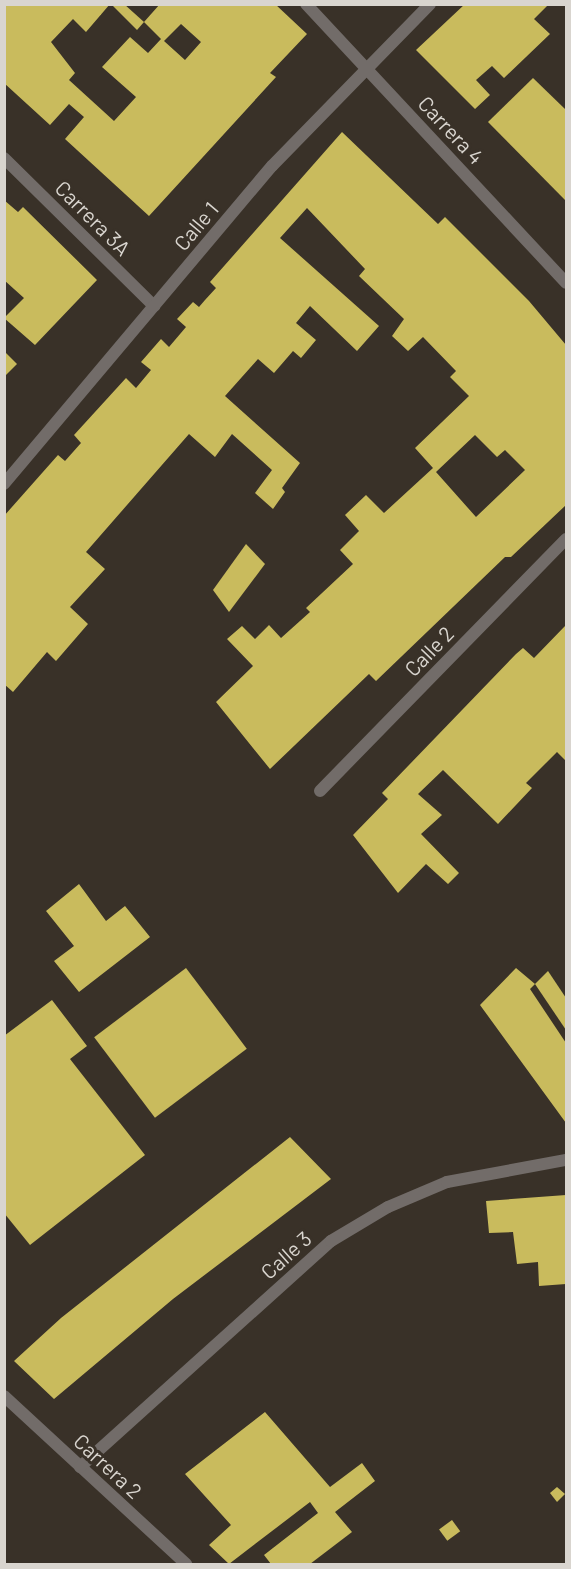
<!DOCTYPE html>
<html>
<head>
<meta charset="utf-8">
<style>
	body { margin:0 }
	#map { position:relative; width:571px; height:1569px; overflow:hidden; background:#393128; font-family:Barlow,sans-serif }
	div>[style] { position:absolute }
	.building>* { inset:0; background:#c9bb5d; transform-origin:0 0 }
	.minor>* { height:12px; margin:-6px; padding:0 6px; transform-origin:6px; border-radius:6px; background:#726c69 }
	span { translate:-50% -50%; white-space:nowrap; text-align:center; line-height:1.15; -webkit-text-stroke:6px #393128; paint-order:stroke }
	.street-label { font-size:21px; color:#d9d5cf }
	.frame { position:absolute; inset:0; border:6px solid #d9d5cf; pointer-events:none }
</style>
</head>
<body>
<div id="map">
	<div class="building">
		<i style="clip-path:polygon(evenodd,4px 4px,110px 4px,86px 32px,73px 19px,51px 42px,75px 73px,69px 80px,114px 121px,136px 97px,102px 67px,130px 37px,148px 53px,161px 39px,144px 22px,160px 4px,275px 4px,307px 34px,270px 73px,276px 77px,149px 216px,65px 139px,84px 117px,69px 104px,50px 125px,4px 83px,4px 4px,181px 24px,201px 42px,185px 60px,164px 41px,181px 24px)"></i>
		<i style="clip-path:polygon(111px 4px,124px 4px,144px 22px,137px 30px)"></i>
		<i style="clip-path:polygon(465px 4px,549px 4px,534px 19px,550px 34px,504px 78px,492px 66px,476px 80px,490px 95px,475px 109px,416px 50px)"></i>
		<i style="clip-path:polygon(533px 78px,566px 110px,566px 201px,488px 122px)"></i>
		<i style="clip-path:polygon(evenodd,342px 132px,438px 224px,445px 217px,529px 301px,566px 345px,566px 505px,511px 557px,505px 557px,376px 681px,369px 674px,270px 769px,216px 702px,253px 666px,227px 639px,242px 626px,255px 639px,269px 625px,281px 638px,310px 612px,306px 608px,353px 564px,340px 550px,359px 531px,345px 515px,366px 495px,384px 513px,433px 468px,415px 448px,469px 396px,450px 377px,456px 371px,423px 337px,408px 351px,392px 336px,404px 319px,359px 276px,365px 269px,307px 208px,280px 238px,379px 326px,357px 351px,310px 306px,296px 323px,316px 340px,301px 358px,293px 351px,274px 373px,258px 359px,225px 396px,300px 463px,282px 488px,285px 492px,273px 509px,255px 493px,272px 470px,232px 434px,215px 457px,189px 434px,86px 552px,105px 569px,70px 607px,88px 624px,56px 661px,47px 652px,13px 692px,4px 684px,4px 516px,58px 455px,65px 461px,81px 443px,74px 435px,126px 378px,136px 388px,151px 370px,141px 362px,161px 339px,169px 347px,186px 327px,177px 319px,193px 302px,199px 307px,205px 300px,216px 288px,210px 282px,342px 132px,475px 435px,497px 457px,505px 450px,525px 470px,476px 517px,436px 472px,475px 435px)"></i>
		<i style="clip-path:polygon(4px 200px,18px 212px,23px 207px,97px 280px,35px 345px,4px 318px,24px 298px,4px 280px)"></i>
		<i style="clip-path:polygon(4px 351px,17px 364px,4px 377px)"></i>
		<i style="clip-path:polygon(246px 544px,265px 564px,229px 612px,213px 590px)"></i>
		<i style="clip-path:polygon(566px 625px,566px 761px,557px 752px,526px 783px,532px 788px,498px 824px,443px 770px,418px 794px,442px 815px,421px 834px,459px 873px,448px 884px,426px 864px,398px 893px,353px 835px,388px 799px,382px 793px,516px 654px,523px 648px,534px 658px)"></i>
		<i style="clip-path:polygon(79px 884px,106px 921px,125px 906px,150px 937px,79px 992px,54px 961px,74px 946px,46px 911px)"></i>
		<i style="left:186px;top:968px;width:101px;height:115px;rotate:53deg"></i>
		<i style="clip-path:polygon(516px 968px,535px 984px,530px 989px,566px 1043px,566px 1123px,480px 1005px)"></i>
		<i style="clip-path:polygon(548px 971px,566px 998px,566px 1030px,535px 984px)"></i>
		<i style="clip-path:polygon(52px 1000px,87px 1046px,70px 1059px,145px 1155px,30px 1245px,4px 1213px,4px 1036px)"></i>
		<i style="clip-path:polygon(290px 1137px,331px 1179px,173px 1299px,54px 1399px,14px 1361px,61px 1318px)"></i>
		<i style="clip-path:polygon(566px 1195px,566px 1284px,539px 1286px,538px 1262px,517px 1264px,513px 1232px,489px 1233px,486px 1201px)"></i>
		<i style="clip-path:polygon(265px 1412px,330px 1487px,362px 1463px,375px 1481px,335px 1512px,352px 1532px,310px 1564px,271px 1564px,264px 1555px,318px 1513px,310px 1502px,229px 1564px,209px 1545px,231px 1525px,185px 1474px)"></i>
		<i style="clip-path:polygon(557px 1487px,565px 1494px,557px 1502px,550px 1493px)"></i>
		<i style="left:452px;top:1520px;width:14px;height:16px;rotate:54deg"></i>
	</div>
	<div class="minor">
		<i style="left:306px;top:4px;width:381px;rotate:47deg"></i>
		<i style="left:4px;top:158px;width:211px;rotate:44.6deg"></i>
		<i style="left:4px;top:484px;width:416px;rotate:-49.9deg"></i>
		<i style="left:272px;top:166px;width:226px;rotate:-45.7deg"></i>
		<i style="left:320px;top:791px;width:352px;rotate:-45.7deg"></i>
		<i style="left:4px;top:1396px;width:248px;rotate:42.7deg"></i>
		<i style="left:80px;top:1467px;width:338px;rotate:-42deg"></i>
		<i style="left:331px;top:1241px;width:66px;rotate:-30.8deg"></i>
		<i style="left:388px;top:1207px;width:64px;rotate:-23deg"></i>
		<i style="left:447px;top:1182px;width:121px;rotate:-10.5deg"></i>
	</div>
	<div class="street-label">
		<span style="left:451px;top:130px;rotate:47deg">Carrera 4</span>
		<span style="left:93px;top:218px;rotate:45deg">Carrera 3A</span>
		<span style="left:196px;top:226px;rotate:-50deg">Calle 1</span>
		<span style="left:429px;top:651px;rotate:-46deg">Calle 2</span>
		<span style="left:286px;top:1255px;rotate:-42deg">Calle 3</span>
		<span style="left:108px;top:1466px;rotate:43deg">Carrera 2</span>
	</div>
	<div class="frame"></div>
</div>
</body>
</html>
